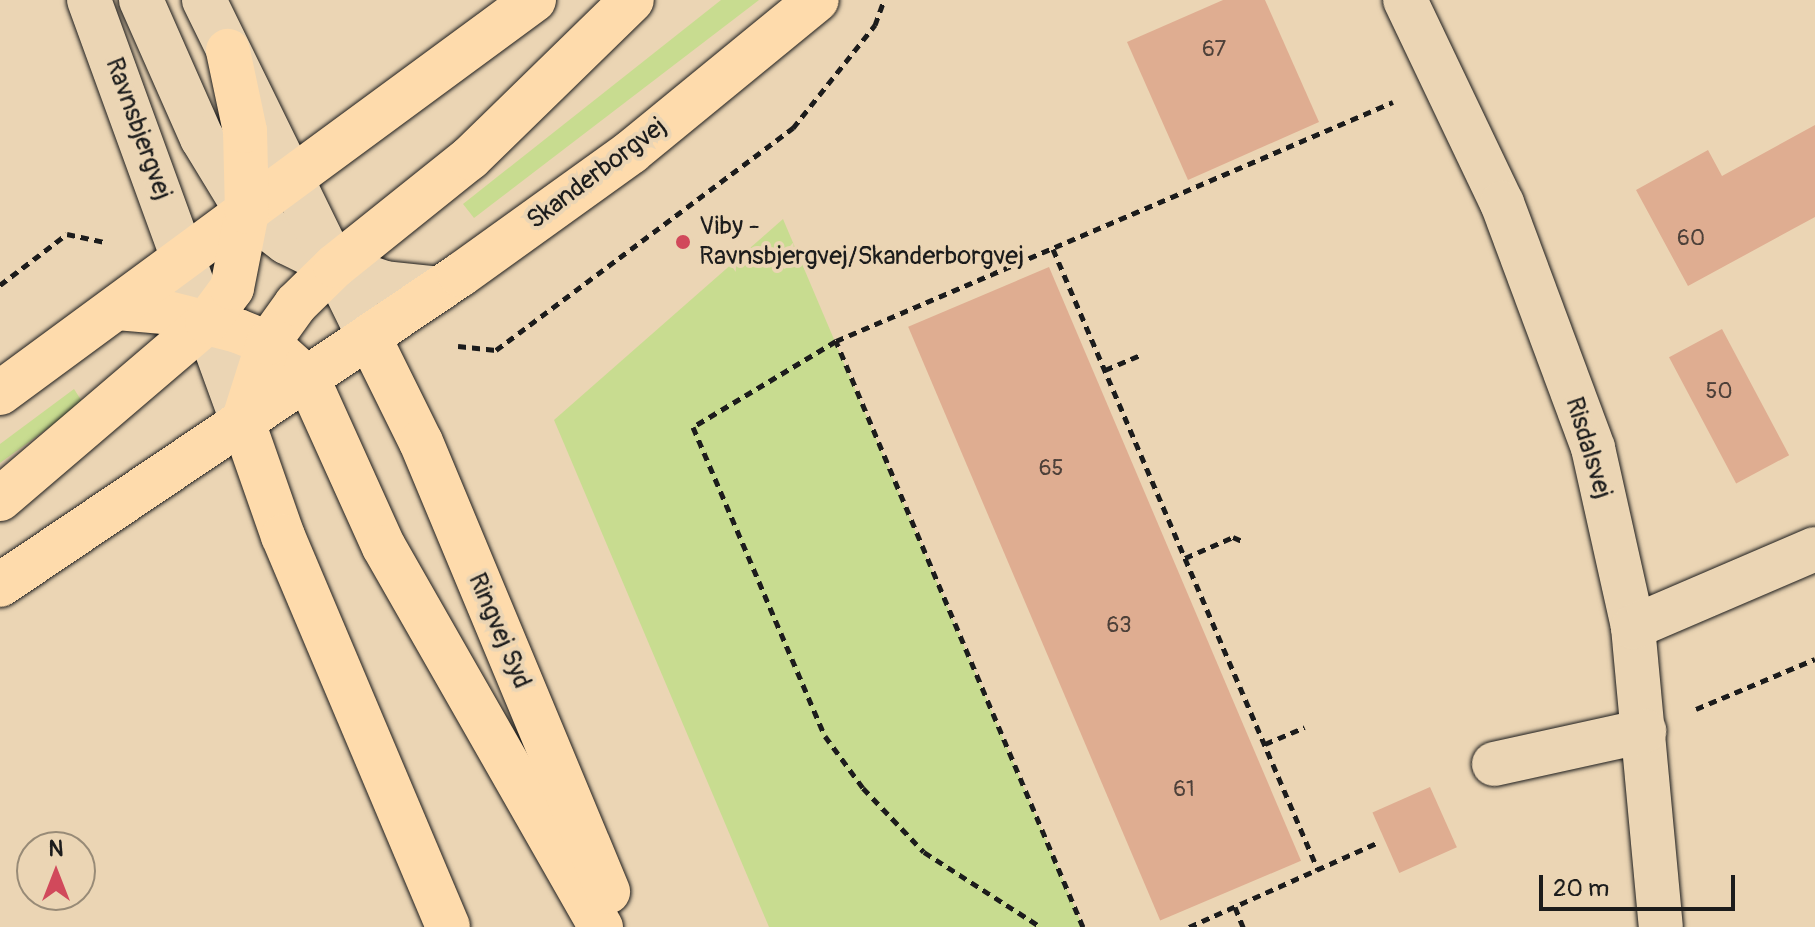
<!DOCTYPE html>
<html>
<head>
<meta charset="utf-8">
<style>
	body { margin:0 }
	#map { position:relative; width:1815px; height:927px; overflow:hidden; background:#ebd5b4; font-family:Pangolin,sans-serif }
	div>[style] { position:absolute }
	.green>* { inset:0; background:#c8dc90 }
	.building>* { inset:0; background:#dfad91; transform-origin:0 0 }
	.path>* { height:5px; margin-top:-2.5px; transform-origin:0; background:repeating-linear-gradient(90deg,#1c1c1c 0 8px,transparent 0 14px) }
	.roads { filter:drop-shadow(0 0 2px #1c1c1c) drop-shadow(0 0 2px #1c1c1c) }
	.minor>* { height:44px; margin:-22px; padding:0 22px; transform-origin:22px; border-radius:22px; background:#ebd5b4 }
	.major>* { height:44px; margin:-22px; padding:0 22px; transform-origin:22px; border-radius:22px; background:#fedbac }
	.dots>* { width:22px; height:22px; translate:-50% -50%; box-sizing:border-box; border:4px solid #ebd5b4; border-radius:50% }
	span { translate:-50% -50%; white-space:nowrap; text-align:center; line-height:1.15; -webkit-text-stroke:8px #ebd5b4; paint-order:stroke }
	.number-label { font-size:22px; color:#4d4039 }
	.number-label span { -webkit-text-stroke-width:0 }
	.street-label { font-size:26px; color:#1c1c1c }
	.poi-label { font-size:26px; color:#1c1c1c }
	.left { translate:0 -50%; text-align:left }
	.north { position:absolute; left:16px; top:831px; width:80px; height:80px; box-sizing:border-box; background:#ebd5b4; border:2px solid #988b77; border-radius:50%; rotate:0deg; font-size:22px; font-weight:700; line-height:32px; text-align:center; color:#1c1c1c }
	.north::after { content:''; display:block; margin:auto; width:28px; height:36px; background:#d1495b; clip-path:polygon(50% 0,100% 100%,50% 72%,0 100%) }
	.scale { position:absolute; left:1539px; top:875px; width:196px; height:36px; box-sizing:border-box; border:4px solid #1c1c1c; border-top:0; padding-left:10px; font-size:24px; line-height:28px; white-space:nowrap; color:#1c1c1c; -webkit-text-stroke:6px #ebd5b4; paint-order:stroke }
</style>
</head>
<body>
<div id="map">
	<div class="green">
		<i style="clip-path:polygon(721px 0,759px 0,474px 218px,463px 204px)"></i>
		<i style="clip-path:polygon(783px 219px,1083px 927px,769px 927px,554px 420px)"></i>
		<i style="clip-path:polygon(74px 389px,83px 403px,0 463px,0 444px)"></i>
	</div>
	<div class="building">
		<i style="clip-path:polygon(1223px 0,1265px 0,1319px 122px,1188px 180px,1127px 42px)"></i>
		<i style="clip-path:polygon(1815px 125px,1815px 217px,1688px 286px,1636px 190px,1708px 150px,1722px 176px)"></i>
		<i style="left:1049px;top:267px;width:645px;height:153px;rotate:67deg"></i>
		<i style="left:1722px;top:329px;width:143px;height:60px;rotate:62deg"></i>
		<i style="left:1430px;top:787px;width:66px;height:63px;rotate:66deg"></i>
	</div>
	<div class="path">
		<i style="left:1053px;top:249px;width:675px;rotate:66.89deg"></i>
		<i style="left:0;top:285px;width:84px;rotate:-37.3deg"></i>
		<i style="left:67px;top:234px;width:39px;rotate:12deg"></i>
		<i style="left:836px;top:341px;width:167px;rotate:149deg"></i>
		<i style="left:693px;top:427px;width:336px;rotate:66.9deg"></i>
		<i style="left:825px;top:736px;width:64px;rotate:53.8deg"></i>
		<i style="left:863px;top:788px;width:88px;rotate:46.4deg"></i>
		<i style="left:924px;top:852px;width:139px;rotate:32.7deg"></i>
		<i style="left:458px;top:346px;width:38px;rotate:6deg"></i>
		<i style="left:496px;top:350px;width:371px;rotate:-36.8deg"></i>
		<i style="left:793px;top:128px;width:132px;rotate:-51.5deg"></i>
		<i style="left:875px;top:25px;width:27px;rotate:-70deg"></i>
		<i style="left:1105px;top:370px;width:39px;rotate:-23deg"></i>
		<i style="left:1185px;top:558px;width:52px;rotate:-23.6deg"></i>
		<i style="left:1233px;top:537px;width:12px;rotate:24deg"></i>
		<i style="left:1696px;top:709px;width:129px;rotate:-22.8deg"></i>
		<i style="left:1265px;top:744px;width:43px;rotate:-23deg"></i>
		<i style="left:1235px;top:907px;width:22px;rotate:68deg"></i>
		<i style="left:1083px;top:927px;width:636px;rotate:-112.86deg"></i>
		<i style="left:836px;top:341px;width:606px;rotate:-23.22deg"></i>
		<i style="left:1189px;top:927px;width:208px;rotate:-24.1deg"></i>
	</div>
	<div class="roads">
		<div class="minor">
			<i style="left:89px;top:0;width:449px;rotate:70deg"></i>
			<i style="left:141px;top:0;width:151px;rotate:66.2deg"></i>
			<i style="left:202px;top:138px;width:87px;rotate:58.7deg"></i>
			<i style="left:247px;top:212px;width:49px;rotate:37.6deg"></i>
			<i style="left:286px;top:242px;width:55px;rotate:26.1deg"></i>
			<i style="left:335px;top:266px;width:53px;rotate:18.8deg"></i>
			<i style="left:385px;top:283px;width:55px;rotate:6.2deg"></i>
			<i style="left:204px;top:0;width:375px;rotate:63.9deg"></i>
			<i style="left:1405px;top:0;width:225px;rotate:64.5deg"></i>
			<i style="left:1502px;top:203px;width:261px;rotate:69.6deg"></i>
			<i style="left:1593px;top:448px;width:183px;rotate:77.4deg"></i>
			<i style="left:1633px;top:627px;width:301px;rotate:84.7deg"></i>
			<i style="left:1633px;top:627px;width:198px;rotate:-23.2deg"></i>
			<i style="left:1494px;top:764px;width:154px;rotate:-12.4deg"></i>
		</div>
		<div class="major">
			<i style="left:117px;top:308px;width:47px;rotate:4.9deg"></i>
			<i style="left:164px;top:312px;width:76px;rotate:14.4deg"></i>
			<i style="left:238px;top:331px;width:32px;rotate:22deg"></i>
			<i style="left:268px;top:343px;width:54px;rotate:42deg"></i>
			<i style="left:308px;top:379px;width:184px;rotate:65.7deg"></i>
			<i style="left:384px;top:547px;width:438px;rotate:60.3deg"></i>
			<i style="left:369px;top:337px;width:117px;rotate:63.7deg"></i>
			<i style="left:421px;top:442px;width:487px;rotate:67.4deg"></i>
			<i style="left:0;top:393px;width:663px;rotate:-36.35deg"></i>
			<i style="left:243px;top:422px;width:83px;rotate:-72.4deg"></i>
			<i style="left:268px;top:343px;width:48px;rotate:-54.3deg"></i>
			<i style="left:296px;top:304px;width:54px;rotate:-44.3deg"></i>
			<i style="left:335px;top:266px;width:173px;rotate:-38.7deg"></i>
			<i style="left:470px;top:158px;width:226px;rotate:-44.3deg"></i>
			<i style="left:243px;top:422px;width:121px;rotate:70.7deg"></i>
			<i style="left:283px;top:536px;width:424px;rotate:67.1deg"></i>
			<i style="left:0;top:499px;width:272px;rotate:-40.5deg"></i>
			<i style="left:207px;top:322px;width:42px;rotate:-53.7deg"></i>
			<i style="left:232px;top:288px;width:77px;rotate:-78.8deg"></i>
			<i style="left:247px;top:212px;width:81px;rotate:-91.4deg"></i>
			<i style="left:245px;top:131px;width:82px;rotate:-102deg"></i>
			<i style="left:0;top:585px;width:555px;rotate:-33.98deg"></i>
			<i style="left:460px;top:275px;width:211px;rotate:-35.7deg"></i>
			<i style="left:631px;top:152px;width:240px;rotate:-39.3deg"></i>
		</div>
	</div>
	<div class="dots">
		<i style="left:683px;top:242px;background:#d1495b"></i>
	</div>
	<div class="number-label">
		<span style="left:1214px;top:50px">67</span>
		<span style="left:1691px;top:239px">60</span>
		<span style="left:1719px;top:392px">50</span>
		<span style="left:1051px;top:469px">65</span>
		<span style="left:1119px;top:626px">63</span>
		<span style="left:1184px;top:790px">61</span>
	</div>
	<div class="street-label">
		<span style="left:138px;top:129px;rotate:70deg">Ravnsbjergvej</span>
		<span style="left:597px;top:174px;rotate:-37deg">Skanderborgvej</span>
		<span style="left:1588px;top:448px;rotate:73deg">Risdalsvej</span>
		<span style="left:499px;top:631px;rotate:67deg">Ringvej Syd</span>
	</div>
	<div class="poi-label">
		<span class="left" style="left:699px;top:242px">Viby -<br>Ravnsbjergvej/Skanderborgvej</span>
	</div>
	<div class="north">N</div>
	<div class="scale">20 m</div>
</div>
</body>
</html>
